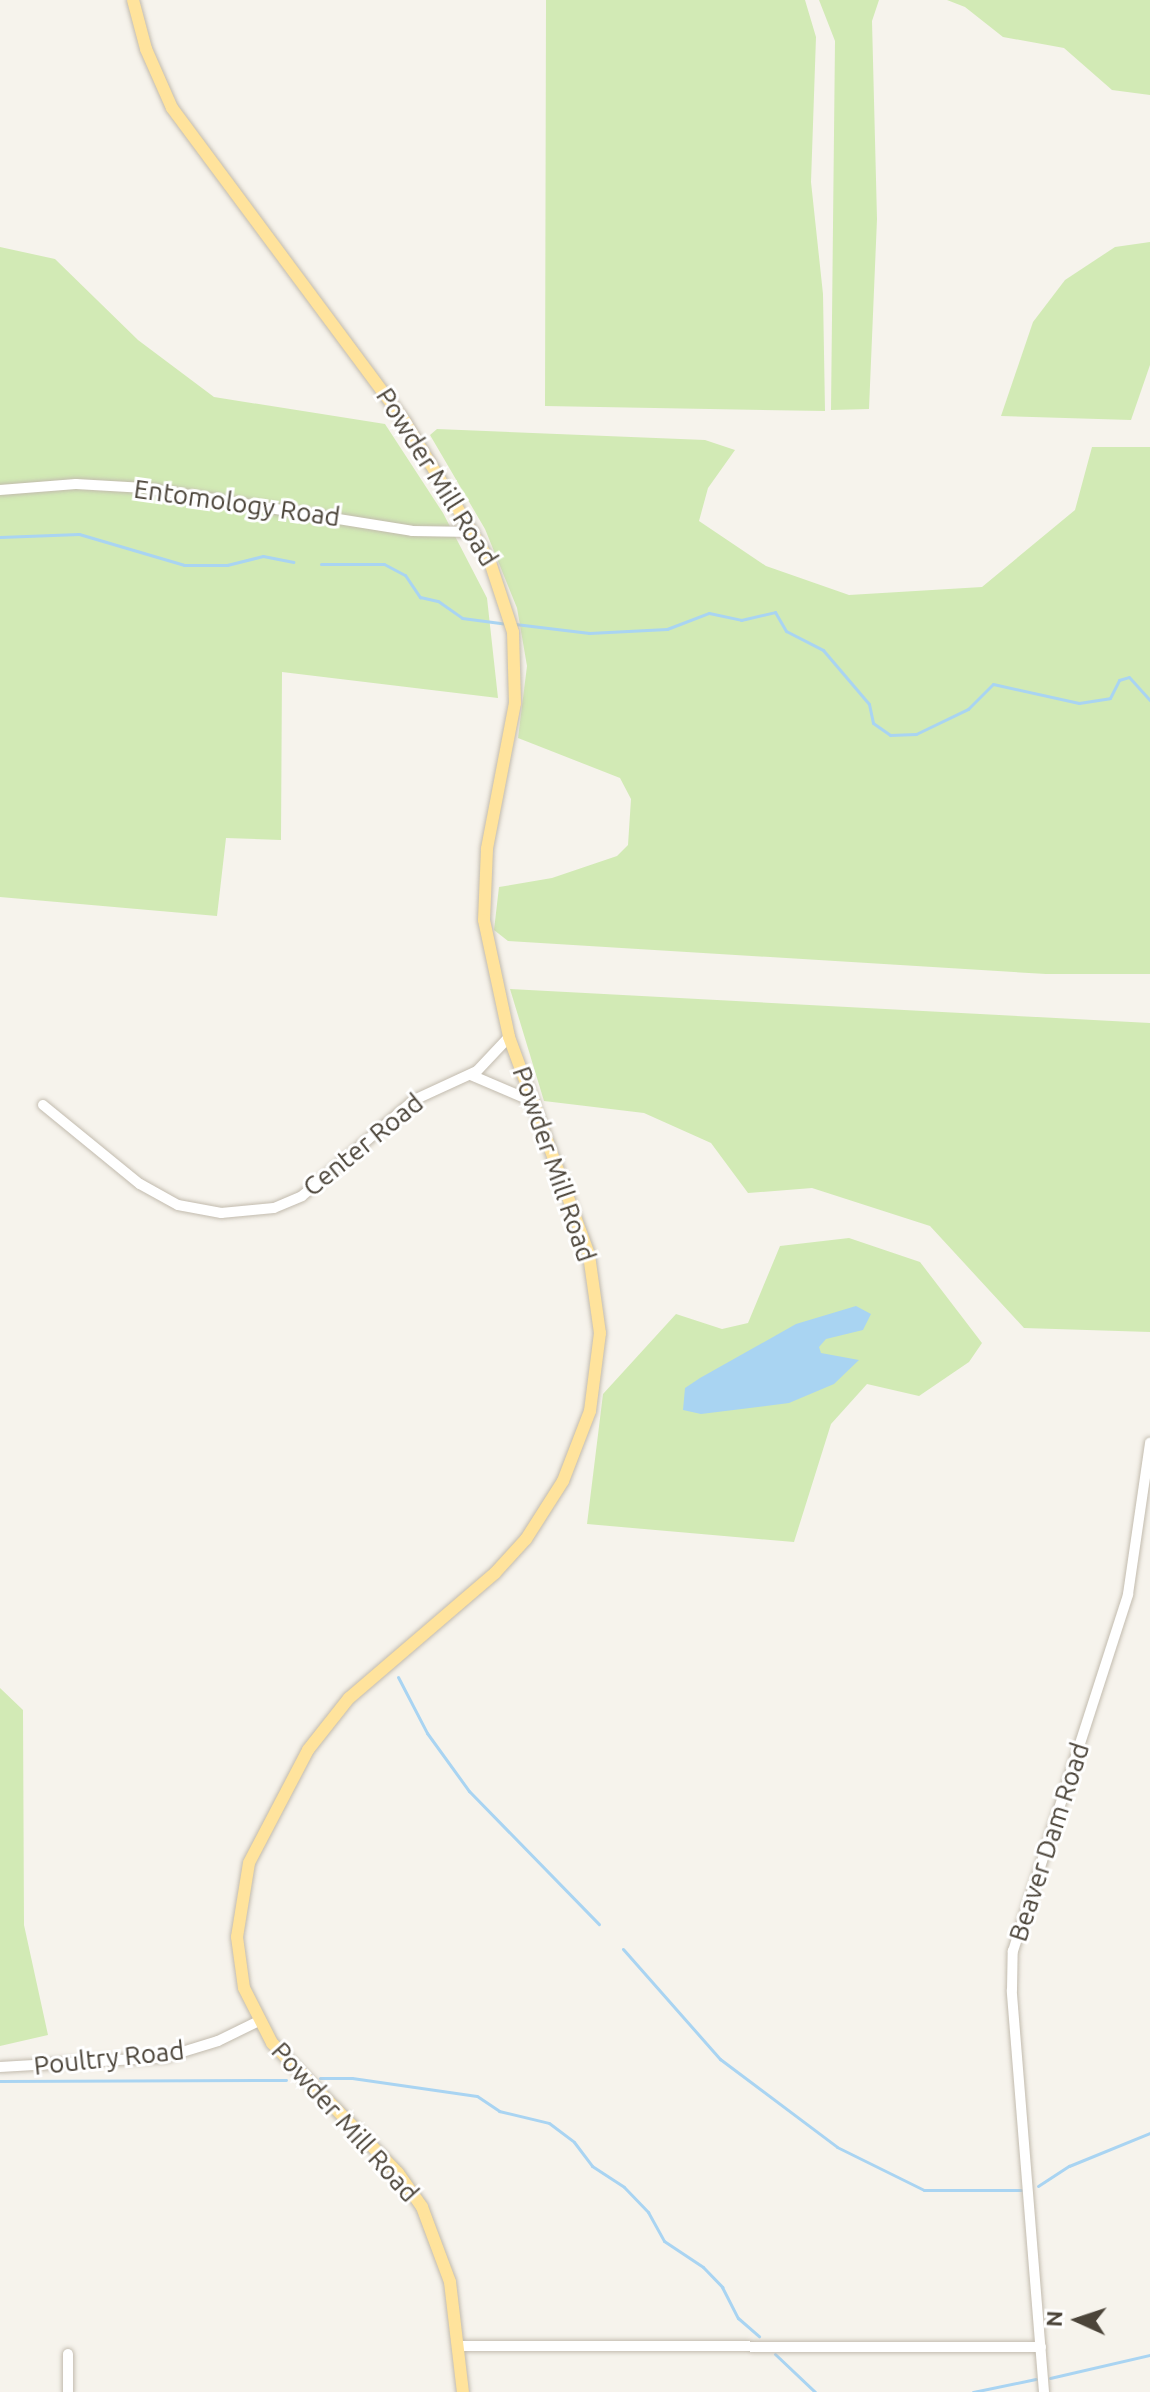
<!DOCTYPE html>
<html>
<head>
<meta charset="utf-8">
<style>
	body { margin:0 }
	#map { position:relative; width:1150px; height:2392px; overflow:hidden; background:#f6f3ec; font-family:Ubuntu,sans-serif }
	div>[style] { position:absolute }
	.green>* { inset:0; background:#d2eab5 }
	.water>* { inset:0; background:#a9d4f2 }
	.stream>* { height:3px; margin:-1.5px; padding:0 1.5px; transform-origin:1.5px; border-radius:1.5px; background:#a9d4f2 }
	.roads { filter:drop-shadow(0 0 2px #c2bbae) drop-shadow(0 0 2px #c2bbae) }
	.minor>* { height:10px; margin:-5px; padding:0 5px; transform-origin:5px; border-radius:5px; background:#fff }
	.major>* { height:12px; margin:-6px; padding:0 6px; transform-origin:6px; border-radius:6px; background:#ffe39c }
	span { translate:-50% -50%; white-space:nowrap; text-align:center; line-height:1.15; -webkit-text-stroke:6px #fff; paint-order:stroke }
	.street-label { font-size:26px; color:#4b4439 }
	.north { position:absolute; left:1038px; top:2280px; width:80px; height:80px; -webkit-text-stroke:6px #fff; paint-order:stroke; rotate:273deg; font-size:22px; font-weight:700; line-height:32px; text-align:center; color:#4b4439 }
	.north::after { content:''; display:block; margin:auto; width:28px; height:36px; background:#4b4439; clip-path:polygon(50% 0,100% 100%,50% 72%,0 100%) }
</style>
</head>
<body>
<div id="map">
	<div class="green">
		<i style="clip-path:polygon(546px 0,805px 0,816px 37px,811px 182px,823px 294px,825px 411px,545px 406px)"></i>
		<i style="clip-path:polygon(819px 0,879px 0,872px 21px,877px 219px,869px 409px,831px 410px,835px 41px)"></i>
		<i style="clip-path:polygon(947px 0,1150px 0,1150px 95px,1112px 90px,1064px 48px,1003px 37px,965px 7px)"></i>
		<i style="clip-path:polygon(1150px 242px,1150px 365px,1131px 420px,1001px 416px,1033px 322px,1065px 280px,1115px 247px)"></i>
		<i style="clip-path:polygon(0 247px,55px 259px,138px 340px,214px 397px,385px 424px,443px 513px,487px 598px,498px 698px,282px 672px,281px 840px,226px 838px,217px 916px,0 897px)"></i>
		<i style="clip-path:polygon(437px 429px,705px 440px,735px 450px,708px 488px,699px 521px,766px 566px,849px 595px,982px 587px,1075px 510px,1092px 447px,1150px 447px,1150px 974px,1046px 974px,508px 941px,494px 930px,499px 887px,552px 878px,617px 856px,628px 845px,631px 799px,620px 778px,518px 738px,527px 666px,517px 608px,485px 529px,430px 435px)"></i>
		<i style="clip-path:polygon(510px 989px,1150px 1023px,1150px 1332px,1024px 1328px,930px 1226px,812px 1188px,748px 1193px,711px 1143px,644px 1113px,544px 1101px)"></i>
		<i style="clip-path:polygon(849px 1238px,920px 1262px,982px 1343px,969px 1362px,919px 1396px,867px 1384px,831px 1424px,794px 1542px,587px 1524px,603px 1394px,676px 1314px,722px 1329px,748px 1323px,780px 1246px)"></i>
		<i style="clip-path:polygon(0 1688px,23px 1710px,24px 1925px,48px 2035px,0 2046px)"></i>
	</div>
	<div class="water">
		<i style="clip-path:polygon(856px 1306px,871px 1314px,863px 1330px,826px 1339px,819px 1347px,821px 1353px,859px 1360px,834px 1384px,789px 1403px,701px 1414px,683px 1410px,685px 1388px,700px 1378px,796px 1324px)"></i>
	</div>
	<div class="stream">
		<i style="left:0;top:537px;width:79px;rotate:-2.2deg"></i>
		<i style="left:79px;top:534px;width:109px;rotate:16.4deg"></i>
		<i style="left:184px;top:565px;width:43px"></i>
		<i style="left:227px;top:565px;width:37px;rotate:-14deg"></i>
		<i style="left:263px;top:556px;width:31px;rotate:11deg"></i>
		<i style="left:321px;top:564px;width:63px"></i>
		<i style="left:384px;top:564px;width:24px;rotate:28deg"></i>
		<i style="left:405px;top:575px;width:27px;rotate:56deg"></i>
		<i style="left:420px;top:597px;width:18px;rotate:13deg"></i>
		<i style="left:438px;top:601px;width:29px;rotate:35deg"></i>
		<i style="left:462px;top:618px;width:46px;rotate:7.4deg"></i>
		<i style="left:515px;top:624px;width:75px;rotate:6.9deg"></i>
		<i style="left:589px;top:633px;width:78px;rotate:-2.9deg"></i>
		<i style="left:667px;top:629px;width:45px;rotate:-20.9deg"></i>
		<i style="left:709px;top:613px;width:33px;rotate:12deg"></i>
		<i style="left:741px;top:620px;width:35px;rotate:-13deg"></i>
		<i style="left:775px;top:612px;width:22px;rotate:60deg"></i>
		<i style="left:786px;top:631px;width:42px;rotate:27.2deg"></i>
		<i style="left:823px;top:650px;width:71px;rotate:49.6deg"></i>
		<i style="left:869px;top:704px;width:19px;rotate:78deg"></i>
		<i style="left:873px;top:723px;width:21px;rotate:35deg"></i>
		<i style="left:890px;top:735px;width:26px;rotate:-2deg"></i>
		<i style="left:916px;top:734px;width:58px;rotate:-25.7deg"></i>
		<i style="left:968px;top:709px;width:35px;rotate:-45deg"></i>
		<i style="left:993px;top:684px;width:88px;rotate:12.5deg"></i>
		<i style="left:1079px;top:703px;width:31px;rotate:-9deg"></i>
		<i style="left:1110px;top:698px;width:20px;rotate:-63deg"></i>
		<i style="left:1119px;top:680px;width:10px;rotate:-17deg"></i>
		<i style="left:1129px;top:677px;width:31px;rotate:48deg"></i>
		<i style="left:398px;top:1677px;width:63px;rotate:62.6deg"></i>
		<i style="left:427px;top:1733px;width:72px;rotate:54.1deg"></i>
		<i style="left:469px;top:1791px;width:186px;rotate:45.7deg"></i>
		<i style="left:623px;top:1949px;width:147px;rotate:48.6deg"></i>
		<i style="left:720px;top:2059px;width:146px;rotate:36.9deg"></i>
		<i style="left:837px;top:2147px;width:97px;rotate:26.3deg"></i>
		<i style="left:924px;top:2190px;width:97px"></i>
		<i style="left:320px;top:2078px;width:32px"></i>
		<i style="left:352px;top:2078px;width:126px;rotate:8.2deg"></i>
		<i style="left:477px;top:2096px;width:27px;rotate:34deg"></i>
		<i style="left:499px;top:2111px;width:51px;rotate:13.5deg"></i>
		<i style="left:549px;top:2123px;width:31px;rotate:37deg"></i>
		<i style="left:574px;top:2142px;width:30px;rotate:53deg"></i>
		<i style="left:592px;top:2166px;width:38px;rotate:33deg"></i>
		<i style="left:624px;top:2187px;width:35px;rotate:46deg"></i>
		<i style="left:648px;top:2212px;width:33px;rotate:61deg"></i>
		<i style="left:664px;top:2241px;width:47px;rotate:33.7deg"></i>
		<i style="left:703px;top:2267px;width:28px;rotate:46deg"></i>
		<i style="left:722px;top:2287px;width:35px;rotate:63deg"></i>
		<i style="left:738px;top:2318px;width:28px;rotate:41deg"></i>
		<i style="left:0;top:2081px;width:286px;rotate:-0.2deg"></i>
		<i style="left:1038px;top:2186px;width:37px;rotate:-33deg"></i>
		<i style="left:1069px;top:2166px;width:87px;rotate:-22.2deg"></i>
		<i style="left:775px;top:2354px;width:55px;rotate:43.5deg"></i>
		<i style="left:1050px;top:2378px;width:103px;rotate:-13deg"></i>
		<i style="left:973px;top:2392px;width:64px;rotate:-11.7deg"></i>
	</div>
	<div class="roads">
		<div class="minor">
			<i style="left:0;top:490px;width:76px;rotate:-4.5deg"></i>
			<i style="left:76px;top:484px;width:69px;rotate:3.3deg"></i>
			<i style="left:145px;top:488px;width:270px;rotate:9.1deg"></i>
			<i style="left:412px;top:531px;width:62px;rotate:0.9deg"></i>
			<i style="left:471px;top:1075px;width:69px;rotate:23.2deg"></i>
			<i style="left:43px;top:1105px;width:125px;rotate:39.2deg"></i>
			<i style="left:140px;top:1184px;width:43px;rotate:28.9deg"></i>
			<i style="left:178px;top:1205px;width:44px;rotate:10.5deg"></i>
			<i style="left:221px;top:1213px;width:53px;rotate:-5.4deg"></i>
			<i style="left:274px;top:1208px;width:30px;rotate:-23deg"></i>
			<i style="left:302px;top:1196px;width:148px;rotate:-40.6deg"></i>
			<i style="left:414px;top:1100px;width:69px;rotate:-24.7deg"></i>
			<i style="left:477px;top:1071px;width:47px;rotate:-46.7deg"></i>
			<i style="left:0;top:2067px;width:166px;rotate:-3.4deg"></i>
			<i style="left:166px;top:2057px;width:54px;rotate:-17.1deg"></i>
			<i style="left:218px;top:2041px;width:46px;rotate:-26deg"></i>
			<i style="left:459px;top:2346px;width:582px;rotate:0.1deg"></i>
			<i style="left:68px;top:2392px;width:38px;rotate:-90deg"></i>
			<i style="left:1044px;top:2392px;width:403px;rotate:-94.6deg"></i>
			<i style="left:1012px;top:1990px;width:39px;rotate:-89deg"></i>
			<i style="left:1013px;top:1951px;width:375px;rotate:-72.1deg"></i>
			<i style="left:1128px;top:1594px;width:153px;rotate:-81.7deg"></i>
		</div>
		<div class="major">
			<i style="left:133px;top:0;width:51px;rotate:75.1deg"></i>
			<i style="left:146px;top:49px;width:64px;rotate:66.2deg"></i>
			<i style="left:172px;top:108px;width:391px;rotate:53.4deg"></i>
			<i style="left:405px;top:422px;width:164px;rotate:58.7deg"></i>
			<i style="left:490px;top:562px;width:74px;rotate:71.8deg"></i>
			<i style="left:513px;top:632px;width:71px;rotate:88.4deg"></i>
			<i style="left:515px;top:703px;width:149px;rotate:100.9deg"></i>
			<i style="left:487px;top:849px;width:71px;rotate:92.4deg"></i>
			<i style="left:484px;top:920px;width:120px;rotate:77.9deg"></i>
			<i style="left:509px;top:1037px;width:232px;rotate:69.8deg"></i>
			<i style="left:589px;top:1255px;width:79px;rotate:82deg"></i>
			<i style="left:600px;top:1333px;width:79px;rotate:97.3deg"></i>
			<i style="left:590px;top:1411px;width:75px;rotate:111.1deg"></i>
			<i style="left:563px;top:1481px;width:69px;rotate:122.5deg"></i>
			<i style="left:526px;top:1539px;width:46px;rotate:132.4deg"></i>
			<i style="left:495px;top:1573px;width:192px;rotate:139.4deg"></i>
			<i style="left:349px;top:1698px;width:66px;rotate:128.3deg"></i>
			<i style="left:308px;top:1750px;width:127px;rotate:117.6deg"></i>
			<i style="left:249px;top:1863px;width:75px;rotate:99.2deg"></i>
			<i style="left:237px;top:1937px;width:51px;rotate:82.2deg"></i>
			<i style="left:244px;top:1988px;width:62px;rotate:63deg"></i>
			<i style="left:272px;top:2043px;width:181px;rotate:45.9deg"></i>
			<i style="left:398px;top:2173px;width:42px;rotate:54.8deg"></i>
			<i style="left:422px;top:2207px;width:80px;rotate:69.5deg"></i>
			<i style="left:450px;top:2282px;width:111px;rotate:83.3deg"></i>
		</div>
	</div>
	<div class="street-label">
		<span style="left:437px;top:477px;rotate:58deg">Powder Mill Road</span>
		<span style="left:237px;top:503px;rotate:8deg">Entomology Road</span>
		<span style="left:363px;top:1145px;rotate:-39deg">Center Road</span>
		<span style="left:554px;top:1164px;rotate:71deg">Powder Mill Road</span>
		<span style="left:1049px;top:1842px;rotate:-72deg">Beaver Dam Road</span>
		<span style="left:109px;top:2058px;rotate:-6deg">Poultry Road</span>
		<span style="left:345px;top:2122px;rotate:48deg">Powder Mill Road</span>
	</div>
	<div class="north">N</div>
</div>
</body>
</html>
